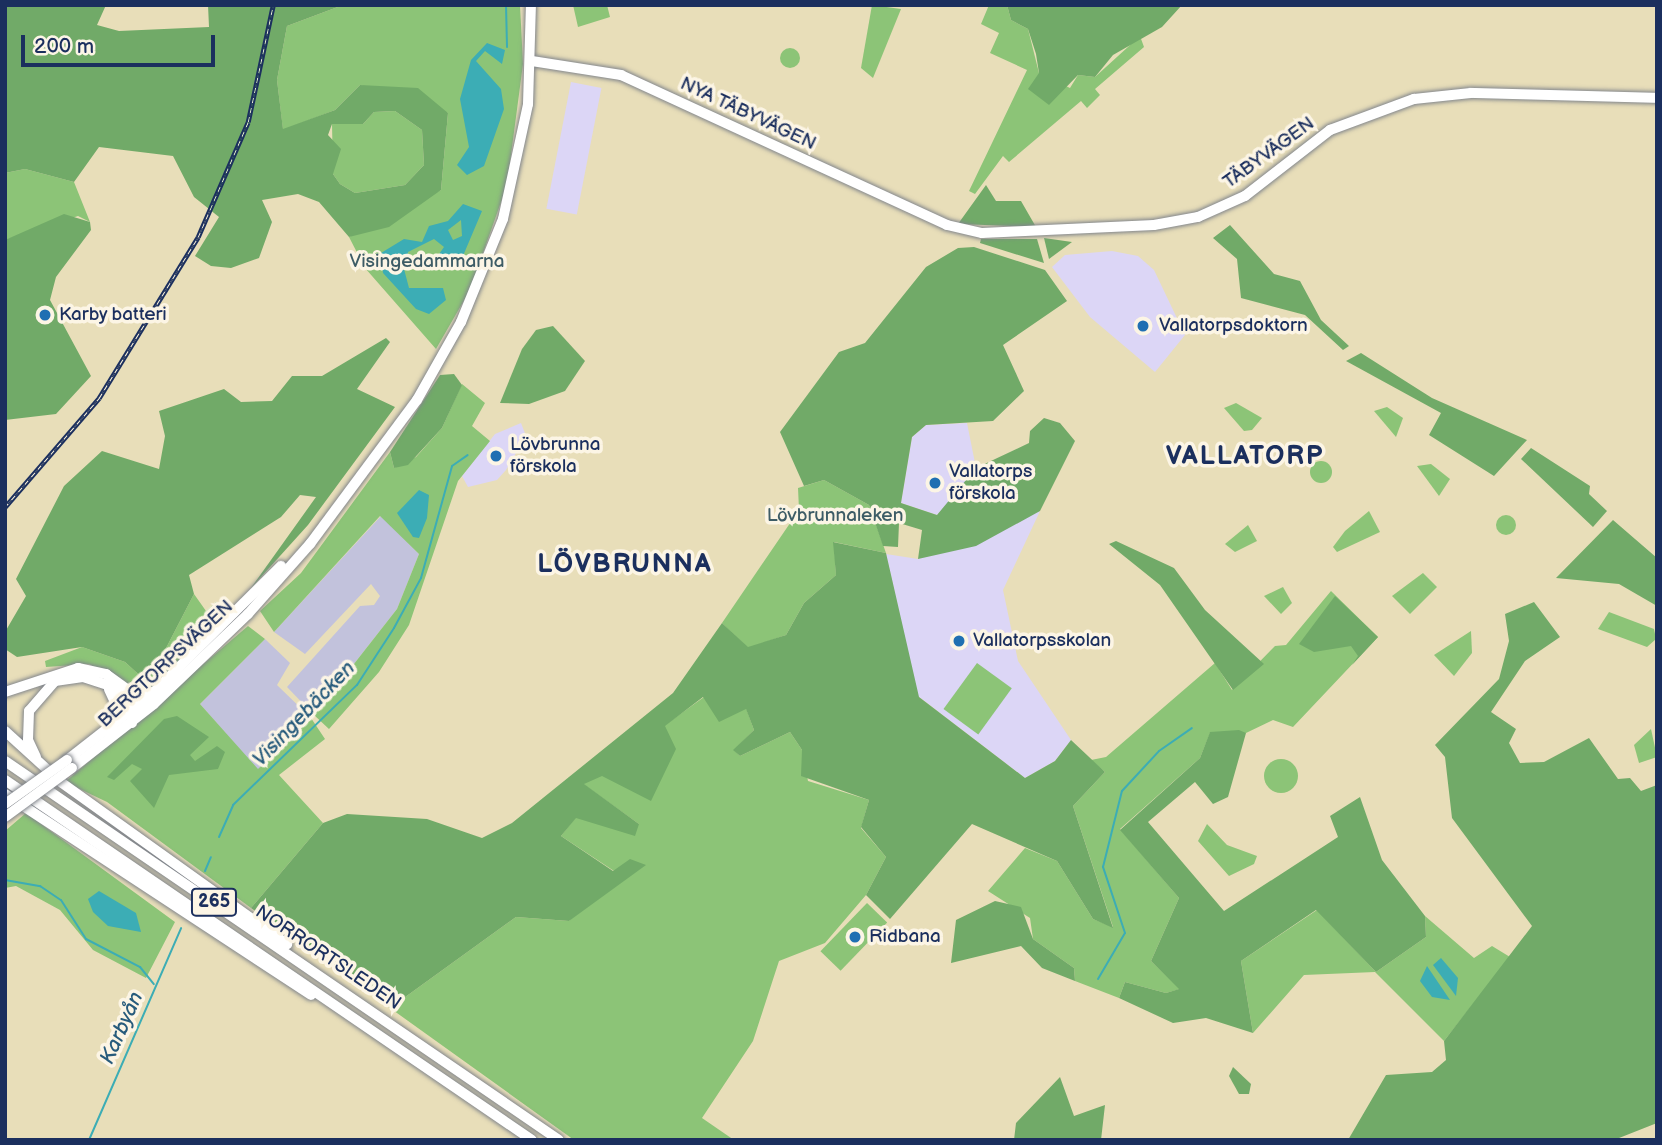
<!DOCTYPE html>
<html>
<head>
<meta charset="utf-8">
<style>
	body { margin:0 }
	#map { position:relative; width:1662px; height:1145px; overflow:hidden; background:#e8deb9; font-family:"Balsamiq Sans",sans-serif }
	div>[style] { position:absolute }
	.built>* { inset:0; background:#dcd6f6; transform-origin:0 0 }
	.industrial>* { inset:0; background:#c2c2dc }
	.green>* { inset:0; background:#8cc477; transform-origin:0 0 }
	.round { border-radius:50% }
	.forest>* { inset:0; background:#71aa68 }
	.water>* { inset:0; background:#3cadb5 }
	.stream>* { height:2px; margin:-1px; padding:0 1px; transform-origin:1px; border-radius:1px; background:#3cadb5 }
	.roads { filter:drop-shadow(0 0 2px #82868c) drop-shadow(0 0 2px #82868c) }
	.major>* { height:10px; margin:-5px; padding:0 5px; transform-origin:5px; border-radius:5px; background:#fff }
	.highway>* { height:10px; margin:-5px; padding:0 5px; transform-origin:5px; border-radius:5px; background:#fff }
	.rail>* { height:4.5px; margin-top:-2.25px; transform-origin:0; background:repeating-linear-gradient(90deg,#fcf5e5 0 5px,#1b2f5e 0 10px); box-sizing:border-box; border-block:2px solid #1b2f5e }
	.bridges { filter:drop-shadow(0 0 2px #82868c) drop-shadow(0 0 2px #82868c) }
	.major-bridge>* { height:10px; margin:-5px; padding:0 5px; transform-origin:5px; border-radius:5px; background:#fff }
	.dots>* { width:19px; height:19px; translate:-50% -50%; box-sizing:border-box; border:4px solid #fcf5e5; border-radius:50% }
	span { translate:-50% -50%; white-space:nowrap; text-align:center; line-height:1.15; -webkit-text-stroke:7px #fcf5e5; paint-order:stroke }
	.shield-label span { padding:2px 5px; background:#fcf5e5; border:2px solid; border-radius:5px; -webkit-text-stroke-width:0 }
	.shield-label { font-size:18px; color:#1b2f5e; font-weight:700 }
	.street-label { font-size:19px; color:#1b2f5e }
	.park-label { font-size:19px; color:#3d5c66 }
	.poi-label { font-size:19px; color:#1b2f5e }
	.left { translate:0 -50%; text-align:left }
	.water-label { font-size:21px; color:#275b7c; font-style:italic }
	.district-label { font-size:26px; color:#1b2f5e; font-weight:700; letter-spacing:2px }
	.frame { position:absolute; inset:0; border:7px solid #1b2f5e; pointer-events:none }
	.scale { position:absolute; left:21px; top:35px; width:194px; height:32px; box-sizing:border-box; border:4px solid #1b2f5e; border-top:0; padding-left:9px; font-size:21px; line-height:24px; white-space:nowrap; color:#1b2f5e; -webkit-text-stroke:5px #fcf5e5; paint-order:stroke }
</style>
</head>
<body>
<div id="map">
	<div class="built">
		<i style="left:571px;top:82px;width:31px;height:129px;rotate:11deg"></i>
		<i style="clip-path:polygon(1112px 251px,1138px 256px,1154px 270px,1185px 335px,1155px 372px,1090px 317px,1052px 267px,1065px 255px)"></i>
		<i style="clip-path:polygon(521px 423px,526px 436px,506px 470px,497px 480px,468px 487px,462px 476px,495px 434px)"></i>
		<i style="clip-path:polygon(967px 423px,976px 468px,954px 498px,937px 515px,901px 503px,912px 437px,926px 425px)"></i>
		<i style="clip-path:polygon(1040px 511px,1003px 590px,1018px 661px,1071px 740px,1055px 761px,1025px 778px,918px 696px,886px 554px,918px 559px)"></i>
	</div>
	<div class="industrial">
		<i style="clip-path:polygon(381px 516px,419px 554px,397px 609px,314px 715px,287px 687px,360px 606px,374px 605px,380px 596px,371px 584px,305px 654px,274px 632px)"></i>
		<i style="clip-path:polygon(265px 639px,290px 663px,277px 685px,311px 718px,258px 770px,200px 704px)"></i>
	</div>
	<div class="green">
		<i style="clip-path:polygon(343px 5px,520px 5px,523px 64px,507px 185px,470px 290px,436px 349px,365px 268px,349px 237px,441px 190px,448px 113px,360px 85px,335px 110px,283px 130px,277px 80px,287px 26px)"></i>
		<i style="clip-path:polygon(573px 5px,607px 5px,610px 17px,578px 27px)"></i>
		<i style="clip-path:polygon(872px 5px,901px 9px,873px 78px,861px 68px)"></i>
		<i style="clip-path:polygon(989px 5px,1007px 5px,1011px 20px,1028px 29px,1039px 73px,1070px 88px,1078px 75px,1095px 77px,1140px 36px,1144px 47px,1095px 89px,1100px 95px,1087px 108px,1081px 101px,1009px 162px,1003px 156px,975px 194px,969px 191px,1027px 70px,990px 53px,999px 33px,981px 24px)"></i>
		<i class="round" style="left:780px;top:48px;width:20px;height:20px"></i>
		<i style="clip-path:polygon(395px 111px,422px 130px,424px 165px,405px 185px,355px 193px,340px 184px,333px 174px,332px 124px,363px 124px,374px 112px)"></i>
		<i style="clip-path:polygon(25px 169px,74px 182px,90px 222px,78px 216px,5px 240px,5px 173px)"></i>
		<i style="clip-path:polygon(462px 384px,485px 403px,472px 426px,490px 441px,458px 481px,409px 625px,379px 672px,329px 729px,314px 715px,397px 609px,419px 554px,380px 516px,274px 632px,260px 611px,301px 573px,390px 452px,394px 468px,416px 457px,442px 428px)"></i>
		<i style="clip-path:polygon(1236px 403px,1262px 418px,1252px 430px,1244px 431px,1224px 408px)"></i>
		<i style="clip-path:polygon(1387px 407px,1403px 418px,1396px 437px,1374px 411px)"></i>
		<i class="round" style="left:1310px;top:461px;width:22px;height:22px"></i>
		<i style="clip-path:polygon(1431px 464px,1450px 479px,1439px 496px,1417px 466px)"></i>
		<i style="clip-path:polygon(824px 480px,869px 505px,886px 553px,834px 542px,836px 575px,804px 603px,786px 635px,748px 648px,722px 623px,799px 510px,798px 488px)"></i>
		<i style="clip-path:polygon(1369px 511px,1380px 532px,1337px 552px,1333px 547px,1345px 531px)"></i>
		<i class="round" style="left:1496px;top:515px;width:20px;height:20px"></i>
		<i style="clip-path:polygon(1248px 525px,1257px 541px,1235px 552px,1225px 544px)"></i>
		<i style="clip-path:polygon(1423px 573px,1437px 587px,1410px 614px,1392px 596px)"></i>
		<i style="clip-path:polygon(1283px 587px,1292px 603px,1281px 614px,1264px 596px)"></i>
		<i style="clip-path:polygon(1331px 591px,1378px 637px,1293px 727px,1273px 720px,1246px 733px,1210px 733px,1200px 758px,1120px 829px,1179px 898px,1151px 961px,1180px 989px,1166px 993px,1125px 982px,1119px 998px,1075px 981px,1074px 968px,1033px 939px,1030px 918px,988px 891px,1025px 848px,1057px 861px,1093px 919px,1113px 927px,1073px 806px,1105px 772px,1091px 760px,1106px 757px,1215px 663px,1232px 690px,1275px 646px,1286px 645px)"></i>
		<i style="clip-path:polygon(194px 594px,206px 611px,216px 602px,228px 613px,153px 687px,137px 693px,89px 664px,46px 667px,45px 661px,82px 647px,125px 662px,148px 683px)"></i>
		<i style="clip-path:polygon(1609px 612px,1654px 629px,1656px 639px,1647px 647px,1598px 629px)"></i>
		<i style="clip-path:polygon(248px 626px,265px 639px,200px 704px,258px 769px,311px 718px,325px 739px,279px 775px,323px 823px,251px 908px,107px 802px,65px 782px)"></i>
		<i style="clip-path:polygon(1471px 631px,1472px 653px,1454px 676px,1434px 655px)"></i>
		<i style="left:977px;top:663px;width:43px;height:57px;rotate:36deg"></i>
		<i style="clip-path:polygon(704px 697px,746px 708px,754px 730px,734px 750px,740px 756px,790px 732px,802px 750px,808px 781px,869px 800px,861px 828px,886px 857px,866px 895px,825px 943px,779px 961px,753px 1041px,702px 1118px,734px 1140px,574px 1140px,390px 1008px,516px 917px,569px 921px,614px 871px,561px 836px,576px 817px,639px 824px,583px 784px)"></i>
		<i style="clip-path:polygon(1651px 729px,1657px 757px,1639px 763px,1634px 745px)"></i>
		<i class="round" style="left:1264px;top:759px;width:34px;height:34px"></i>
		<i style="clip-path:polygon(26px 813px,175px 922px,146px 978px,93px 950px,60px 910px,16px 886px,5px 888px,5px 831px)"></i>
		<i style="clip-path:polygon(1207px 824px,1227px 845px,1257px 856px,1254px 864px,1229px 876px,1198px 841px)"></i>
		<i style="left:867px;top:903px;width:28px;height:67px;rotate:44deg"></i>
		<i style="clip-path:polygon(1317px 910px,1376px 972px,1426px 937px,1425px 916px,1474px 958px,1492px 946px,1510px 957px,1444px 1041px,1375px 972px,1304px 975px,1253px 1033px,1241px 961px)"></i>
	</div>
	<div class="forest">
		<i style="clip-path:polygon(evenodd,5px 5px,106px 5px,97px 25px,119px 31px,209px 27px,208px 5px,343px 5px,287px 26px,277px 80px,283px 129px,335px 110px,360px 85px,418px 88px,448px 113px,441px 190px,389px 227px,349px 237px,319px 202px,298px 194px,262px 200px,272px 222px,259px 258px,231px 268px,211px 266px,195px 256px,219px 217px,194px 197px,173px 156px,99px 147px,74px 182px,25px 169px,5px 173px,5px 5px,395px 111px,422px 130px,424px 165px,405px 185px,355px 193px,340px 184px,333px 174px,341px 149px,328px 135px,332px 124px,363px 124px,374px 112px,395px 111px)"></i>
		<i style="clip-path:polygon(1007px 5px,1182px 5px,1162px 27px,1113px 55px,1095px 77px,1078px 75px,1049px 105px,1028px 89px,1039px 73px,1036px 54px,1028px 29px,1011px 20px)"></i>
		<i style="clip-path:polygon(986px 185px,996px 201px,1021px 201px,1036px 227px,958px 224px)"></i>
		<i style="clip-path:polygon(64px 214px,90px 222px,91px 230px,56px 277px,50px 300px,91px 376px,56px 414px,5px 420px,5px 240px)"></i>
		<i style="clip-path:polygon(1230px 225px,1274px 274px,1300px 281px,1321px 320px,1349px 346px,1343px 350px,1305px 315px,1241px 298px,1237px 259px,1213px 238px)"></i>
		<i style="clip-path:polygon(1044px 238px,1072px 242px,1049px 259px)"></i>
		<i style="clip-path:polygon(981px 239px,1037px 239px,1044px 263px,980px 243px)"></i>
		<i style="clip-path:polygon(974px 247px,1045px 270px,1067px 301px,1003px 345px,1024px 391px,993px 421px,926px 425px,912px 437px,901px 503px,937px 515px,976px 468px,1029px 443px,1030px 431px,1044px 418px,1060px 423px,1075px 441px,1040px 511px,976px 546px,918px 559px,922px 530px,899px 523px,898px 547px,883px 546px,869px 505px,824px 480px,804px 486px,780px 432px,839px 352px,865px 343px,926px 267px,958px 248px)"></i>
		<i style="clip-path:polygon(553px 326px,585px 361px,565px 391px,529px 404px,500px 403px,522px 349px,536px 330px)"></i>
		<i style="clip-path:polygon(386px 338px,390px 342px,357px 389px,395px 407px,308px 525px,251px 588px,316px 497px,300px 495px,281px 517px,189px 575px,194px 594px,148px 683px,125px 662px,82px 647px,17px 657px,5px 649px,5px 632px,26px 596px,16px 579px,64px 486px,102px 451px,159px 469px,165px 436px,159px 411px,224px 389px,241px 402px,272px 401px,292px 376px,322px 376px)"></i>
		<i style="clip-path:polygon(1361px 353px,1432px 398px,1527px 440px,1494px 476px,1429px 435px,1441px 413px,1346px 361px)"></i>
		<i style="clip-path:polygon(454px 374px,462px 385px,442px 428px,408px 465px,394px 468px,390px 452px,440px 375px)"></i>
		<i style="clip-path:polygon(1531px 448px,1590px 486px,1589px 494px,1607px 511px,1593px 527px,1521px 459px)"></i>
		<i style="clip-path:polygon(1613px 520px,1657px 558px,1657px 606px,1619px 584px,1556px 578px)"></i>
		<i style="clip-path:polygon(1116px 541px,1174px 568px,1205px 610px,1264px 664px,1233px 690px,1160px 585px,1109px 544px)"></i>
		<i style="clip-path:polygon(833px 542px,886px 553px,919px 697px,1025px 778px,1055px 761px,1071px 740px,1105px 772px,1073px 806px,1113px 928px,1093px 919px,1057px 861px,972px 824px,890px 919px,866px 895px,886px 857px,861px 827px,869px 800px,801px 776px,802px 750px,790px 732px,740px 756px,733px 750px,754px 730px,746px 709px,719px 722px,703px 697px,665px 726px,676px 749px,651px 801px,602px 776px,584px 784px,639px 824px,635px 836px,576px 818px,561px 836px,613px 871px,630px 859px,646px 865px,569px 921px,516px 917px,390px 1008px,251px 908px,323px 823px,347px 814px,427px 819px,482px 838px,512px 823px,673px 693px,722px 623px,748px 647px,786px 635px,804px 603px,836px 575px)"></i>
		<i style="clip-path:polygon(1335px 596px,1378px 637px,1352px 665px,1358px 656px,1351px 646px,1314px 652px,1299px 644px)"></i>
		<i style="clip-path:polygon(1534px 602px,1560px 637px,1525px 661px,1491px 712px,1516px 729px,1509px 743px,1520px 763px,1544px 762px,1589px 738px,1618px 779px,1630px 778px,1641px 791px,1657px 785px,1657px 1123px,1614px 1140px,1348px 1140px,1386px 1075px,1432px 1072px,1446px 1060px,1444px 1041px,1532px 926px,1452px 818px,1445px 757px,1435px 745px,1499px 679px,1509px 641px,1505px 614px)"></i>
		<i style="clip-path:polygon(177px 716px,209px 737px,190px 755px,195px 761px,217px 746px,225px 752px,218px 769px,169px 775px,154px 808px,130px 781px,142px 769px,132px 764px,114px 780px,107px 777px,164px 719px)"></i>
		<i style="clip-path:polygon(1239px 730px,1246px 733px,1228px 797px,1213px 804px,1195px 782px,1148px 822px,1224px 911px,1338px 837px,1330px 816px,1360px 797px,1382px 860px,1425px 916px,1426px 937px,1376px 972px,1316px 910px,1241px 961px,1253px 1033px,1206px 1018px,1173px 1023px,1119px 998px,1125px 982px,1166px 993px,1179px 989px,1151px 961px,1179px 898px,1120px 830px,1200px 758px,1210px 732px)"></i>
		<i style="clip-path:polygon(995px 901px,1021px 907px,1033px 939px,1074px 968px,1075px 981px,1042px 968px,1021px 946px,951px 963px,956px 920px)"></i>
		<i style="clip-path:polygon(1233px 1067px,1251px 1084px,1249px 1094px,1239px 1094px,1229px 1076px)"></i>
		<i style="clip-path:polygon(1060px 1077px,1074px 1116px,1105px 1105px,1101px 1140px,1014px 1140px,1016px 1123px)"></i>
	</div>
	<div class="water">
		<i style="clip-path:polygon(487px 43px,505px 50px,502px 64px,485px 51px,476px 61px,501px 89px,504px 109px,484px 166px,467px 175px,457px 165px,469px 147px,460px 99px,471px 60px)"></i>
		<i style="clip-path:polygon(evenodd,463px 204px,482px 211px,460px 263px,404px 269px,409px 288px,443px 288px,446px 300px,429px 314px,416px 309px,383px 273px,381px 253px,404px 239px,422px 242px,429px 226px,448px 221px,463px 204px,461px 220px,462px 236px,453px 240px,448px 230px,461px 220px,463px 204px,434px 239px,444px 247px,437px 257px,421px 263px,407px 259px,408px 252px,434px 239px)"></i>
		<i style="clip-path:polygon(419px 490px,429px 495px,427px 518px,419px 538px,413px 537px,397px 513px)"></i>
		<i style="clip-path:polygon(99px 891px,136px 913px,141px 932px,108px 926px,93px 912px,88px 899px)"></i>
		<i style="clip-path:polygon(1441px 958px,1458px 978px,1456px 996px,1433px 965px)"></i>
		<i style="clip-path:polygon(1427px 966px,1450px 1000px,1432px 997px,1420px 981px)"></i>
	</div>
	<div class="stream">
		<i style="left:506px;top:5px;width:42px;rotate:88.6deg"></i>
		<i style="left:219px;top:837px;width:35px;rotate:-66deg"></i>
		<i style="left:233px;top:805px;width:173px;rotate:-44.1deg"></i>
		<i style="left:357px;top:685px;width:68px;rotate:-57deg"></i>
		<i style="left:394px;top:628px;width:57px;rotate:-61.6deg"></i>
		<i style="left:421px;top:578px;width:116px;rotate:-74.5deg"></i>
		<i style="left:452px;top:466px;width:19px;rotate:-35deg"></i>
		<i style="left:205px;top:871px;width:15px;rotate:-67deg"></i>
		<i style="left:5px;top:880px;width:36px;rotate:10deg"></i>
		<i style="left:40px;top:886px;width:25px;rotate:34deg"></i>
		<i style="left:61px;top:900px;width:46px;rotate:57.3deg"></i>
		<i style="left:86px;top:939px;width:61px;rotate:27.4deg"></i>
		<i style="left:140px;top:967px;width:22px;rotate:51deg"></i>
		<i style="left:1098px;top:979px;width:53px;rotate:-59.6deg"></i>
		<i style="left:1125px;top:933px;width:70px;rotate:-108.4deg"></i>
		<i style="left:1103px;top:867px;width:78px;rotate:-76deg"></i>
		<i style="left:1122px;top:791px;width:54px;rotate:-47.2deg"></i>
		<i style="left:1159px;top:751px;width:40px;rotate:-34.9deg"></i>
		<i style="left:89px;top:1140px;width:231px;rotate:-66.5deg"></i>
	</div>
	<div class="roads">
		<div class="major">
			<i style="left:532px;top:61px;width:90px;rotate:8.9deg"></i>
			<i style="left:621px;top:75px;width:359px;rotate:24.7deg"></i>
			<i style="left:947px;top:225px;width:36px;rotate:13deg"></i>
			<i style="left:982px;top:233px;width:172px;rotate:-2.7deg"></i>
			<i style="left:1154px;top:225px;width:45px;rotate:-10.3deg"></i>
			<i style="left:1198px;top:217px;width:51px;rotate:-24.1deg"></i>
			<i style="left:1245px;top:196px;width:108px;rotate:-37.8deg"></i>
			<i style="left:1330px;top:130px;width:90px;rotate:-20.3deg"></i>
			<i style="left:1414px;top:99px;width:57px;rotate:-6deg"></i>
			<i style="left:1471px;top:93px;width:186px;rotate:1.5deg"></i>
			<i style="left:67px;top:760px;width:110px;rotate:-38deg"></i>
			<i style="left:154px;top:692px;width:179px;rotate:-44.8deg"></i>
			<i style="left:72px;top:768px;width:104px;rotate:-38deg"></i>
			<i style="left:154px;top:704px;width:130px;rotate:-43.8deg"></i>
			<i style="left:248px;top:614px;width:94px;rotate:-48.5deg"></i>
			<i style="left:310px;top:544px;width:179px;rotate:-53.4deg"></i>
			<i style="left:417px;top:400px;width:90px;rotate:-60.6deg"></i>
			<i style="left:461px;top:322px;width:111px;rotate:-67.8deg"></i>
			<i style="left:503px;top:219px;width:118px;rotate:-77.7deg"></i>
			<i style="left:528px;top:104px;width:99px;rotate:-88.3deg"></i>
		</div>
		<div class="highway">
			<i style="left:5px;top:692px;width:77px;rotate:-18.2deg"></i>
			<i style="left:78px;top:668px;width:29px;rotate:12deg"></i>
			<i style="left:106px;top:674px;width:36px;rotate:36deg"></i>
			<i style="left:135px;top:695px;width:19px;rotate:-9deg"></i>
			<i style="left:132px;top:723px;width:21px;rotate:-85deg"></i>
			<i style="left:109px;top:730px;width:20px;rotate:-57deg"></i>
			<i style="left:120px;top:713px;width:26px;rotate:-115deg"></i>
			<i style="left:5px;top:731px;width:77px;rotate:42.4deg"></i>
			<i style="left:62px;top:783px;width:277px;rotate:35.6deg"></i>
			<i style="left:36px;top:757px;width:19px;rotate:-115deg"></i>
			<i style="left:28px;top:740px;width:29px;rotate:-88deg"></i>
			<i style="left:29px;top:711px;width:40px;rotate:-49deg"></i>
			<i style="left:55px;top:681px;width:28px;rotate:-8deg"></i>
			<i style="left:83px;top:677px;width:29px;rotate:18deg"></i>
			<i style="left:111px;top:686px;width:33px;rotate:41deg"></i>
			<i style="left:136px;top:708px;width:18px;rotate:-13deg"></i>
			<i style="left:5px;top:761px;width:671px;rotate:34.38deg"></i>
			<i style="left:5px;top:780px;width:638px;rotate:34.34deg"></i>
			<i style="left:5px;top:794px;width:366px;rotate:33.3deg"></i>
		</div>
	</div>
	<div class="rail">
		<i style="left:5px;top:507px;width:144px;rotate:-49.2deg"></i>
		<i style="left:99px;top:398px;width:189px;rotate:-58.4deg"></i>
		<i style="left:198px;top:237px;width:125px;rotate:-66.5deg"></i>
		<i style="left:248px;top:122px;width:120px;rotate:-77.9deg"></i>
	</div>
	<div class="bridges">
		<div class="major-bridge">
			<i style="left:5px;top:804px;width:76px;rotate:-35.4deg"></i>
			<i style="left:5px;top:817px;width:83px;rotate:-36.2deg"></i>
		</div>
	</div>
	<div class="dots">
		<i style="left:45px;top:315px;background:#1f6fb2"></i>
		<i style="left:1143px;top:326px;background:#1f6fb2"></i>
		<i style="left:496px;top:456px;background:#1f6fb2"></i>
		<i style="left:935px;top:483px;background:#1f6fb2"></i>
		<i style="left:959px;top:641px;background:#1f6fb2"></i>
		<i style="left:855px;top:937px;background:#1f6fb2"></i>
	</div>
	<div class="shield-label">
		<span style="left:214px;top:902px">265</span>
	</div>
	<div class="street-label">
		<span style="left:748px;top:114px;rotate:25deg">NYA TÄBYVÄGEN</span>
		<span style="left:1269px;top:153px;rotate:-36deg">TÄBYVÄGEN</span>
		<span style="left:166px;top:664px;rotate:-43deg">BERGTORPSVÄGEN</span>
		<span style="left:328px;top:958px;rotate:34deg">NORRORTSLEDEN</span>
	</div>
	<div class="park-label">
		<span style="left:427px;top:262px">Visingedammarna</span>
		<span style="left:835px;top:516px">Lövbrunnaleken</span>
	</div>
	<div class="poi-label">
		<span class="left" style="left:59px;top:315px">Karby batteri</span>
		<span class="left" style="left:1159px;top:326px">Vallatorpsdoktorn</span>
		<span class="left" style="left:510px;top:456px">Lövbrunna<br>förskola</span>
		<span class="left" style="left:949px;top:483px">Vallatorps<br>förskola</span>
		<span class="left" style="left:973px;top:641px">Vallatorpsskolan</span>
		<span class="left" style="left:869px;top:937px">Ridbana</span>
	</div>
	<div class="water-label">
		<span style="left:304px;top:714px;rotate:-46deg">Visingebäcken</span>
		<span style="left:122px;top:1028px;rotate:-66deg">Karbyån</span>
	</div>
	<div class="district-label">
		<span style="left:1245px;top:457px">VALLATORP</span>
		<span style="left:625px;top:565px">LÖVBRUNNA</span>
	</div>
	<div class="frame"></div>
	<div class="scale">200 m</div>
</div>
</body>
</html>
